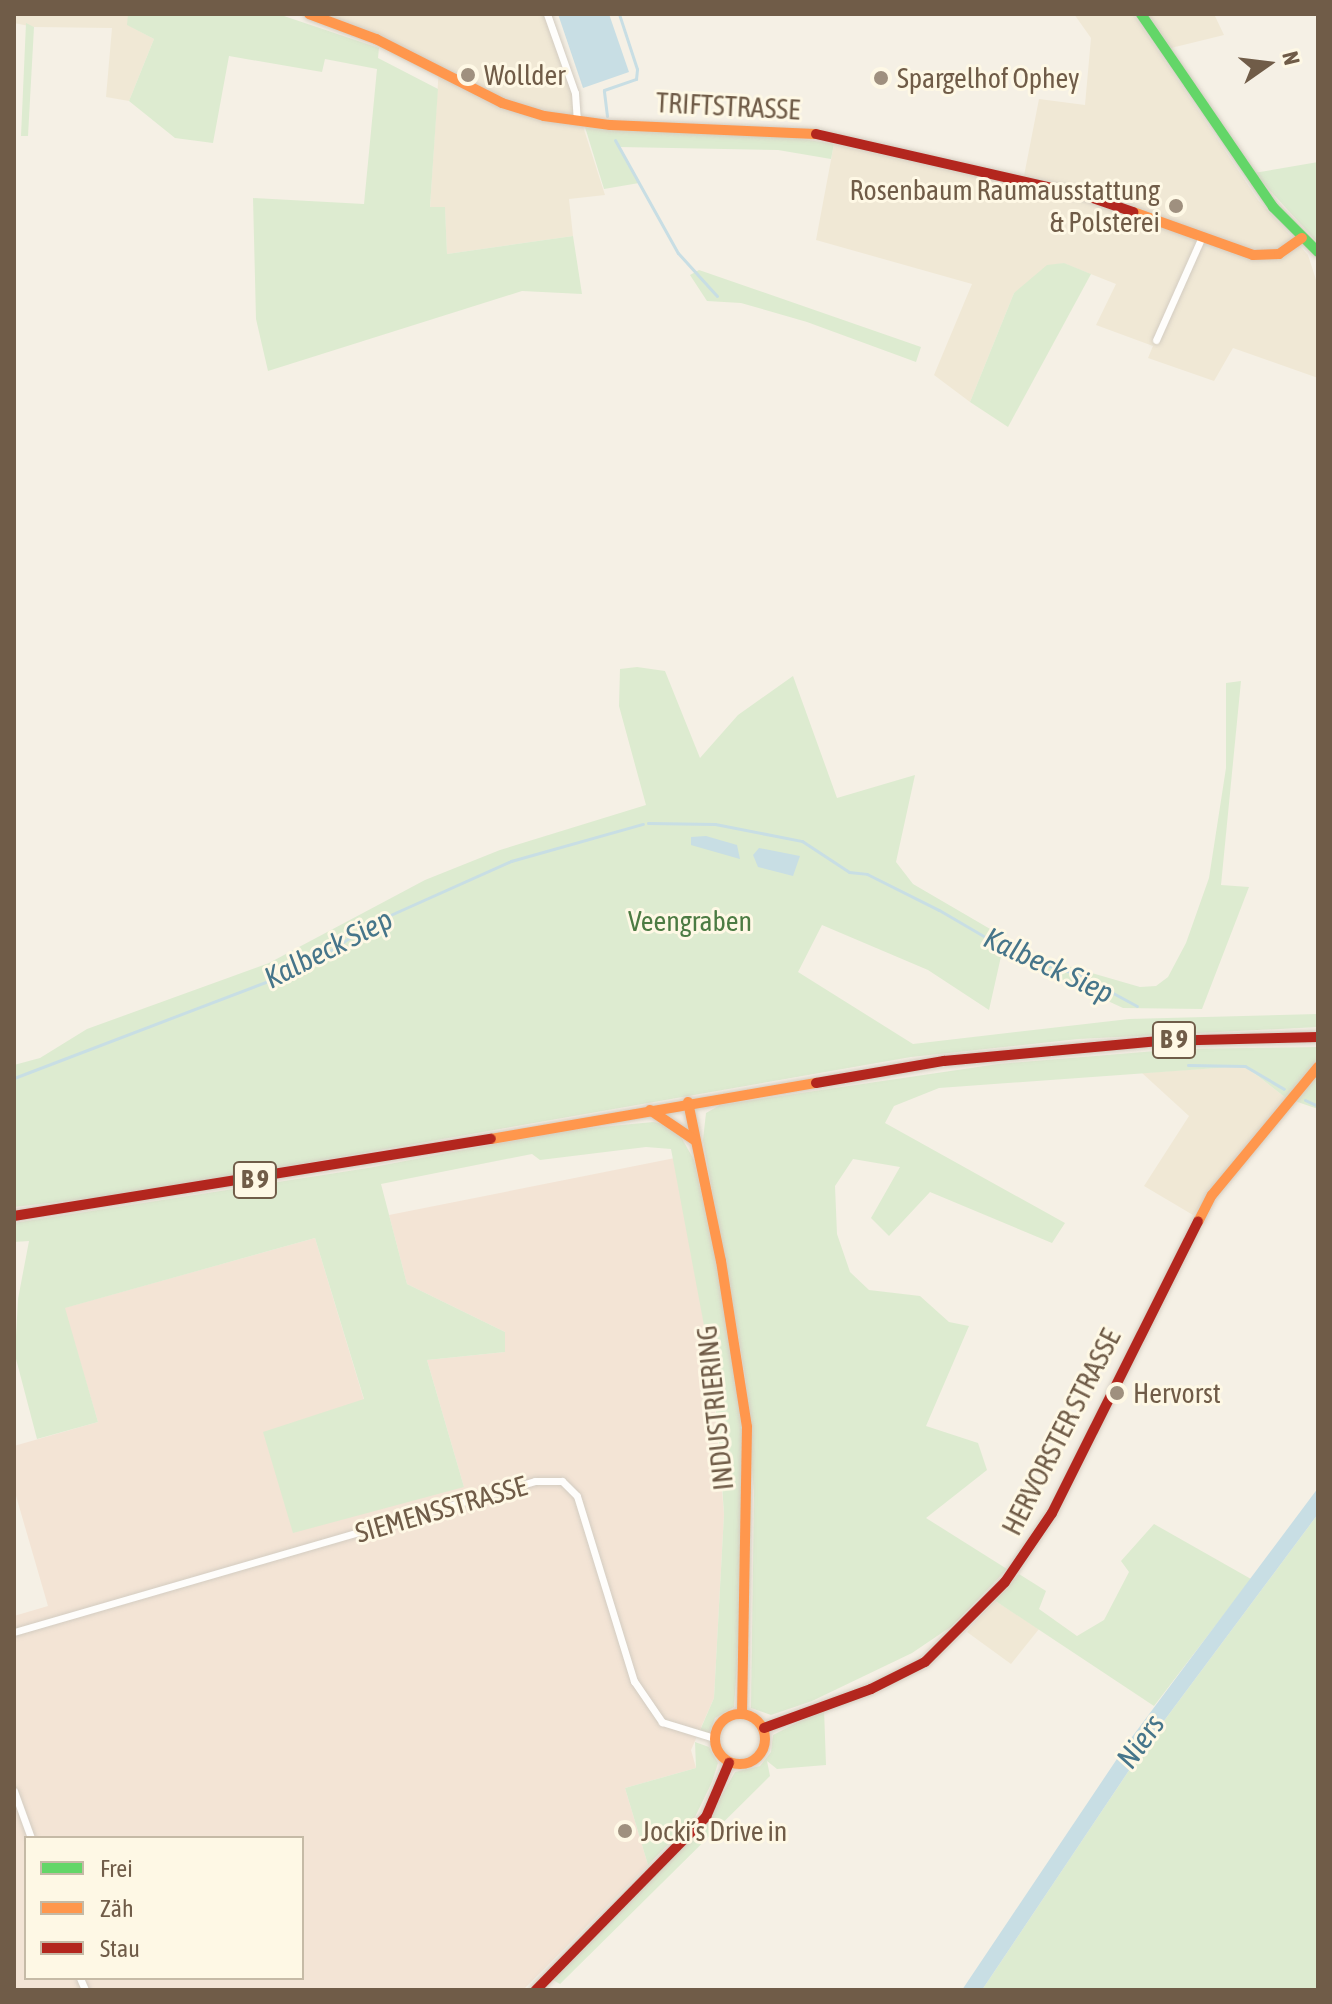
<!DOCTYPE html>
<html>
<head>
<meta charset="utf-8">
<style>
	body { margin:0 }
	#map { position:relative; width:1332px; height:2004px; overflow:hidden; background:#f5f0e5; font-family:"Asap Condensed",sans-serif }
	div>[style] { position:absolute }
	.residential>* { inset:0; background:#f0e8d5 }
	.commercial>* { inset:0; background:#f3e4d5 }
	.green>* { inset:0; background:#ddebd0 }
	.water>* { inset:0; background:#c8dee4 }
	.stream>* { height:3px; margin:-1.5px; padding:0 1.5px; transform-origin:1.5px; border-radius:1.5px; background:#c8dee4 }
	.roads { filter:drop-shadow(0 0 2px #d3ccc1) drop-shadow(0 0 2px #d3ccc1) }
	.street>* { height:7px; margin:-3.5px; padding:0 3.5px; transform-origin:3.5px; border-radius:3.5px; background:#fefdfb }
	.fast>* { height:10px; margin:-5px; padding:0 5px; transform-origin:5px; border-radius:5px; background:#63d668 }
	.slow>* { height:10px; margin:-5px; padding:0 5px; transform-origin:5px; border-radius:5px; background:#ff974d }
	.slow>.ring { margin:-5px; padding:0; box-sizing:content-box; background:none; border:10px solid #ff974d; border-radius:50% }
	.jam>* { height:10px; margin:-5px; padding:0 5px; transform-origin:5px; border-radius:5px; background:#b3261e }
	.dots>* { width:22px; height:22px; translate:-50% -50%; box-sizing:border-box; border:4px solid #fef8e5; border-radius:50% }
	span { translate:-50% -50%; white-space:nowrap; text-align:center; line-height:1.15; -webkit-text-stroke:6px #fef8e5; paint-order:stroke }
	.shield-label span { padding:2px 6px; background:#fef8e5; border:2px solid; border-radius:6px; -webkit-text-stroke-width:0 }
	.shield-label { font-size:26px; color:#705c48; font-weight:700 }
	.poi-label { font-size:28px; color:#705c48 }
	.left { translate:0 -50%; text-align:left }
	.right { translate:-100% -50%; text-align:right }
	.street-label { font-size:28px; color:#705c48 }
	.park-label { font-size:28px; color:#4c7b43 }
	.water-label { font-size:30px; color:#46758a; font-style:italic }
	.frame { position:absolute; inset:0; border:16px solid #705c48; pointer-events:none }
	.legend { position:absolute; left:24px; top:1836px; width:280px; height:144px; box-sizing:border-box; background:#fef8e5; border:2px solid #c5baa6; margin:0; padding:10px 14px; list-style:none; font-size:24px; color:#705c48 }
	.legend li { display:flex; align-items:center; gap:16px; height:40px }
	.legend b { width:40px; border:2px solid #c5baa6 }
	.north { position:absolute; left:1228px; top:24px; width:80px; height:80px; -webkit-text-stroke:6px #fef8e5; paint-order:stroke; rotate:76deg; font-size:22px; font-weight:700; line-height:32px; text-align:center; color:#705c48 }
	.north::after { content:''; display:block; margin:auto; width:28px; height:36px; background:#705c48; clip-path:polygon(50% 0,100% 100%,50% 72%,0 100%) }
</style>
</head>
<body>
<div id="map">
	<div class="residential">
		<i style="clip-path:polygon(14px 14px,128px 14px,128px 25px,154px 39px,129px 101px,106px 97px,112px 28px,34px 27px,14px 23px)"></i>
		<i style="clip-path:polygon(322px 14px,547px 14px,605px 195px,569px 199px,573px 236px,447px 254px,445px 208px,430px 208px,439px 67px)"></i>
		<i style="clip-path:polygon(1074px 14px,1133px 14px,1258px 200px,1308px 255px,1318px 286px,1318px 378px,1233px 348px,1214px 381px,1148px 358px,1153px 346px,1096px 325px,1116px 284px,1063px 263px,1014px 293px,970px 402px,934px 375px,972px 284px,816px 240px,834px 144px,1022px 186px,1039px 99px,1085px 105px,1091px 38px)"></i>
		<i style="clip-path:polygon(1148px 14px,1214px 14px,1224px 35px,1171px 48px)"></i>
		<i style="clip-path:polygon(1245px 1066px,1286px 1098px,1193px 1215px,1144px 1186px,1189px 1116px,1142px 1073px)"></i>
		<i style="clip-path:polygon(994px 1600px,1039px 1629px,1011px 1664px,967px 1632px)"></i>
	</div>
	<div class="commercial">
		<i style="clip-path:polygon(evenodd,675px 1158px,711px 1363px,724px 1514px,714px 1698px,691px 1750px,696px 1768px,625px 1788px,648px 1865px,523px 1990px,14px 1990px,14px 1616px,48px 1606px,14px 1489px,14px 1446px,98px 1422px,64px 1308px,315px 1238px,364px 1400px,464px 1487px,427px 1360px,505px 1352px,505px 1332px,407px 1284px,389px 1215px,675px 1158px,26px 1838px,302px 1838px,302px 1978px,26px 1978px,26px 1838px)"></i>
	</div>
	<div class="green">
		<i style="clip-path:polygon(128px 14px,278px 14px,379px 48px,378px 58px,438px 89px,430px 207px,445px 207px,447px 254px,573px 236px,582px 294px,522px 291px,268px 371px,256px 319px,253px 198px,364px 204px,377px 69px,325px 59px,322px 72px,229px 56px,213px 143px,175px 138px,129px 101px,154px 39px,127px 25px)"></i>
		<i style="clip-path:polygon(26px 23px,34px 27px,28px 136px,21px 136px)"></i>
		<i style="clip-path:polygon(585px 127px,777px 135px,834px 144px,831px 159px,778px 150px,620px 147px,639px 183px,604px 189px)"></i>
		<i style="clip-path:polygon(1318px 162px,1318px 243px,1254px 173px)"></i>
		<i style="clip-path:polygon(1064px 263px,1091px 274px,1008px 427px,970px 402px,1014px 293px,1047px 265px)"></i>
		<i style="clip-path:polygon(699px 270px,921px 347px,916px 362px,807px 322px,741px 303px,707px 301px,690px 275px)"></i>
		<i style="clip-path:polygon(637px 667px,665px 671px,700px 758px,738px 715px,793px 676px,837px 798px,915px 775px,896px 862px,913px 884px,1040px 958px,1140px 987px,1156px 986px,1168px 977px,1186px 943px,1209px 878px,1226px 768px,1226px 683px,1241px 681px,1221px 885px,1249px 887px,1202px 1009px,1123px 1008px,1002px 952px,989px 1010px,928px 970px,822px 925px,798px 972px,913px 1044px,1129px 1019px,1318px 1014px,1318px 1027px,1078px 1039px,911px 1057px,128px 1194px,14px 1207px,14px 1065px,40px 1058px,87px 1029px,269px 963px,425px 880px,500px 850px,646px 805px,619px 706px,620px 669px)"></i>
		<i style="clip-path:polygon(1318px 1047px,1318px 1109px,1286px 1098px,1245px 1066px,939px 1088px,894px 1106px,885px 1123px,1065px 1223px,1052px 1243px,930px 1192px,889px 1236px,871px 1218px,900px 1167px,853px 1159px,835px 1186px,837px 1234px,850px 1272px,869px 1290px,920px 1296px,949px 1322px,969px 1326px,926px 1426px,978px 1443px,987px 1470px,926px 1518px,1007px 1569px,952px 1626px,912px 1653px,812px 1701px,771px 1715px,751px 1708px,754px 1493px,745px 1375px,703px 1140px,706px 1113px,720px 1105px,998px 1064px,1180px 1049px)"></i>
		<i style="clip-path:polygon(653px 1122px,675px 1126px,694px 1160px,721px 1281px,742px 1425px,741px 1610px,734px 1707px,715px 1718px,708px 1738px,698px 1735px,714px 1698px,724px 1514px,719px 1441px,711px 1363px,671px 1149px,646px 1147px,540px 1160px,532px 1154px,381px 1184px,407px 1284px,505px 1332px,505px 1352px,427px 1360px,464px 1487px,293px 1533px,263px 1432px,364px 1399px,315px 1238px,65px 1308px,98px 1422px,37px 1439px,15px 1355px,18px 1299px,29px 1241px,14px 1242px,14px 1223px,368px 1168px,570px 1130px)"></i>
		<i style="clip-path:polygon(1318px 1514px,1318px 1990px,982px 1990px,1146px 1745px)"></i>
		<i style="clip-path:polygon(1154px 1524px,1251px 1579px,1154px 1706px,994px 1600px,1019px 1574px,1046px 1591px,1039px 1609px,1077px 1636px,1104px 1620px,1129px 1572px,1121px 1561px)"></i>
		<i style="clip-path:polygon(824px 1709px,826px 1765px,777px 1769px,767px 1761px,770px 1776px,560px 1984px,551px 1979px,710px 1816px,735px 1772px,760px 1766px,771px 1752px,773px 1735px)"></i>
		<i style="clip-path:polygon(695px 1742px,709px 1747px,718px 1763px,712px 1782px,695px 1817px,648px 1865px,625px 1788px,696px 1768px)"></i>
	</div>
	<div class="water">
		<i style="clip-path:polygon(558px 14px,609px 14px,629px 72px,583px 88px)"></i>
		<i style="clip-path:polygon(706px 836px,737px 845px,740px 859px,691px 845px,691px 837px)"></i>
		<i style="clip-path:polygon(759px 848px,800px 856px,793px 876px,758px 867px,753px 855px)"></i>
		<i style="clip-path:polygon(1318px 1488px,1318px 1514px,1146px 1745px,982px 1990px,962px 1990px,1129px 1741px)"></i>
	</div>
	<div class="stream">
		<i style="left:607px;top:116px;width:26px;rotate:-97deg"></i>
		<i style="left:604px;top:90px;width:34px;rotate:-19deg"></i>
		<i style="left:636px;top:79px;width:10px;rotate:-84deg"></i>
		<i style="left:637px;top:69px;width:58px;rotate:-108.1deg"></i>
		<i style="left:615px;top:140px;width:129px;rotate:60.9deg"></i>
		<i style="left:678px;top:253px;width:58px;rotate:47.8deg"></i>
		<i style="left:648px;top:823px;width:67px;rotate:0.9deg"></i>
		<i style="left:715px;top:824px;width:89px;rotate:11.1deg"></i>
		<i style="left:802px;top:841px;width:56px;rotate:33.4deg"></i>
		<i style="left:849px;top:872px;width:18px;rotate:6deg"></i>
		<i style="left:867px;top:874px;width:80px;rotate:26.6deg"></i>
		<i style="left:939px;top:910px;width:95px;rotate:30.3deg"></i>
		<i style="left:1021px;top:958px;width:59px;rotate:15.7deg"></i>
		<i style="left:1078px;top:974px;width:67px;rotate:28.5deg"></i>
		<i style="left:1188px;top:1065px;width:57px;rotate:1deg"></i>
		<i style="left:1245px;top:1066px;width:45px;rotate:30.5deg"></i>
		<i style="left:14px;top:1078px;width:315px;rotate:-20.9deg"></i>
		<i style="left:308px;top:966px;width:73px;rotate:-34.3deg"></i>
		<i style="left:368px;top:925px;width:157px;rotate:-24.1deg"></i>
		<i style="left:511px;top:861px;width:137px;rotate:-15.7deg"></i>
		<i style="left:1305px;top:1100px;width:14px;rotate:25deg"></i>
	</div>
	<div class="roads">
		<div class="street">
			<i style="left:547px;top:14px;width:84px;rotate:70.5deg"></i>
			<i style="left:575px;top:93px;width:27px;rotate:86deg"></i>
			<i style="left:1156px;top:340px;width:111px;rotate:-66deg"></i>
			<i style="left:14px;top:1632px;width:542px;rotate:-16.16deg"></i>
			<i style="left:535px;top:1481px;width:27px"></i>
			<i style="left:562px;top:1481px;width:21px;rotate:45deg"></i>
			<i style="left:577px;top:1496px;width:194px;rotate:72.9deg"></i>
			<i style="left:634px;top:1681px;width:50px;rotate:55.7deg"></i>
			<i style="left:662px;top:1722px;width:54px;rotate:17.1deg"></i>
			<i style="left:14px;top:1791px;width:50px;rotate:70.1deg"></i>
			<i style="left:80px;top:1978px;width:13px;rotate:67deg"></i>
		</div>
		<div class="fast">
			<i style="left:1141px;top:14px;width:234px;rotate:55.6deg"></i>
			<i style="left:1273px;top:207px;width:64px;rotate:45deg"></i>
		</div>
		<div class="slow">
			<i style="left:309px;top:14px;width:72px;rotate:20.5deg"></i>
			<i style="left:376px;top:39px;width:141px;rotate:26.9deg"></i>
			<i style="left:502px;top:103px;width:44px;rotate:17.2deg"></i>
			<i style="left:544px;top:116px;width:67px;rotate:7.8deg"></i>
			<i style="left:610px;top:125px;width:206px;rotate:2.5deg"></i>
			<i style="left:1133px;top:212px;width:127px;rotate:19.7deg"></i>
			<i style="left:1253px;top:255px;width:26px;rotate:-2deg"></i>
			<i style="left:1279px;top:254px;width:28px;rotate:-35deg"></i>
			<i style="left:688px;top:1102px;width:162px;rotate:78.3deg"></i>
			<i style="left:721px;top:1261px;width:168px;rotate:81.1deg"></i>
			<i style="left:747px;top:1427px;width:286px;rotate:91deg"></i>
			<i style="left:650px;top:1110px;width:55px;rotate:34deg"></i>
			<i style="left:491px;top:1139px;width:330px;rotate:-9.8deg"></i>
			<i style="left:1198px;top:1222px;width:30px;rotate:-63deg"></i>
			<i style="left:1212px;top:1195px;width:166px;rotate:-50.4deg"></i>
			<i class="ring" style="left:715px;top:1714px;width:40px;height:40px"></i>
		</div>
		<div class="jam">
			<i style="left:816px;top:134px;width:281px;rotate:12.9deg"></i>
			<i style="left:1090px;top:197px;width:46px;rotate:19.2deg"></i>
			<i style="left:816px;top:1083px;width:130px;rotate:-9.8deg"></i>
			<i style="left:944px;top:1061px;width:216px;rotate:-5.3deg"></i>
			<i style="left:1159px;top:1041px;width:159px;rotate:-1.4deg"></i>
			<i style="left:14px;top:1216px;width:483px;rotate:-9.2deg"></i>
			<i style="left:764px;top:1728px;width:114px;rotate:-20deg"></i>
			<i style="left:871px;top:1689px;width:60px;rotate:-26.6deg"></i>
			<i style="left:925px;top:1662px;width:113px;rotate:-45deg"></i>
			<i style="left:1005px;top:1582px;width:83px;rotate:-55.7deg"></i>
			<i style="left:1052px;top:1513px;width:326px;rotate:-63.4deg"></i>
			<i style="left:536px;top:1990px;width:243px;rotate:-45.5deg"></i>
			<i style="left:706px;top:1817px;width:59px;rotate:-66.9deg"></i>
		</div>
	</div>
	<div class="dots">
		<i style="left:468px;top:75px;background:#9f907f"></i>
		<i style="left:881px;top:78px;background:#9f907f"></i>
		<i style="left:1176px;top:206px;background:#9f907f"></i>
		<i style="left:1117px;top:1393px;background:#9f907f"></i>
		<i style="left:625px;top:1831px;background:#9f907f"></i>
	</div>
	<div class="shield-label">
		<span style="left:1174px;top:1040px">B 9</span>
		<span style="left:255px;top:1180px">B 9</span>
	</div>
	<div class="poi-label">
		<span class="left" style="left:484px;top:75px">Wollder</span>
		<span class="left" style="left:897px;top:78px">Spargelhof Ophey</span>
		<span class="right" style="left:1160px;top:206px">Rosenbaum Raumausstattung<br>&amp; Polsterei</span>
		<span class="left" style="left:1133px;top:1393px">Hervorst</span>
		<span class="left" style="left:641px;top:1831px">Jocki´s Drive in</span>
	</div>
	<div class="street-label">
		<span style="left:728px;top:106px;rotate:3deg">TRIFTSTRASSE</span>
		<span style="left:715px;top:1408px;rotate:-96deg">INDUSTRIERING</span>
		<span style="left:1061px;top:1432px;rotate:-63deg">HERVORSTER STRASSE</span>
		<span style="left:441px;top:1509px;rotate:-16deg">SIEMENSSTRASSE</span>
	</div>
	<div class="park-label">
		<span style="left:690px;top:921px">Veengraben</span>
	</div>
	<div class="water-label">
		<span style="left:328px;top:948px;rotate:-27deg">Kalbeck Siep</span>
		<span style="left:1049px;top:965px;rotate:25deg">Kalbeck Siep</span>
		<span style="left:1140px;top:1741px;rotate:-54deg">Niers</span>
	</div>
	<div class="frame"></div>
	<ul class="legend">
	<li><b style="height:10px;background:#63d668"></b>Frei</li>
	<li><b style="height:10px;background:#ff974d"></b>Zäh</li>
	<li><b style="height:10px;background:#b3261e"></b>Stau</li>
	</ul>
	<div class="north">N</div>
</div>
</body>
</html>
